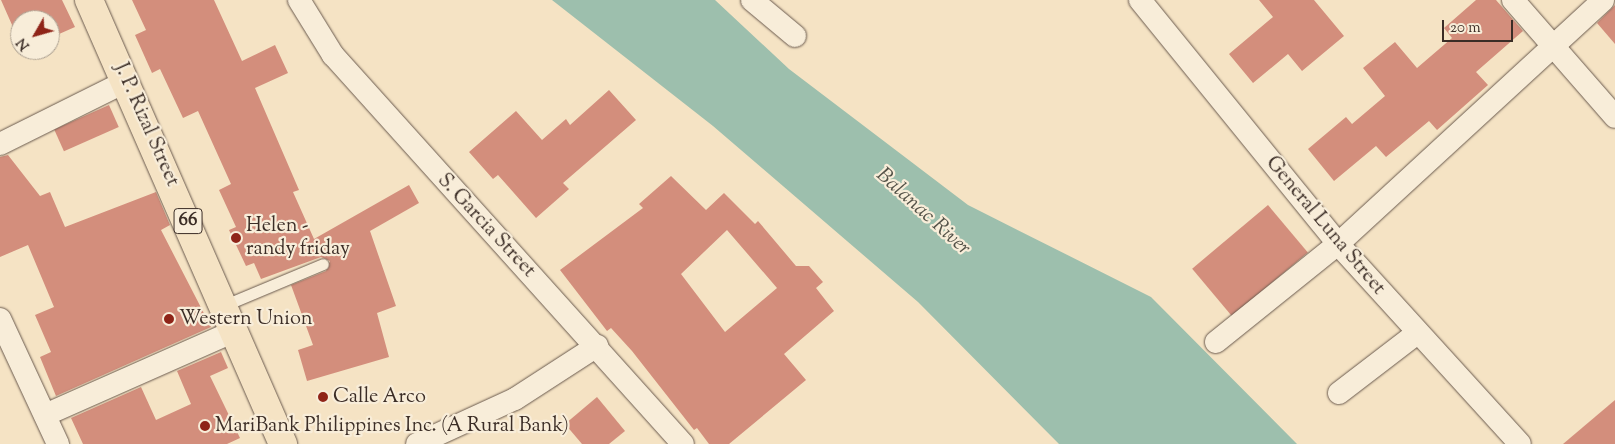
<!DOCTYPE html>
<html>
<head>
<meta charset="utf-8">
<style>
	body { margin:0 }
	#map { position:relative; width:1615px; height:444px; overflow:hidden; background:#f5e3c4; font-family:"Sorts Mill Goudy",serif }
	div>[style] { position:absolute }
	.water>* { inset:0; background:#9dbfad }
	.building>* { inset:0; background:#d38e7c; transform-origin:0 0 }
	.roads { filter:drop-shadow(0 0 1px #6a5a4e) drop-shadow(0 0 1px #6a5a4e) }
	.lane>* { height:11px; margin:-5.5px; padding:0 5.5px; transform-origin:5.5px; border-radius:5.5px; background:#f8edd9 }
	.street>* { height:22px; margin:-11px; padding:0 11px; transform-origin:11px; border-radius:11px; background:#f8edd9 }
	.primary>* { height:28px; margin:-14px; padding:0 14px; transform-origin:14px; border-radius:14px; background:#f5e3c4 }
	.dots>* { width:14px; height:14px; translate:-50% -50%; box-sizing:border-box; border:2px solid #f8edd9; border-radius:50% }
	span { translate:-50% -50%; white-space:nowrap; text-align:center; line-height:1.15; -webkit-text-stroke:4.5px #f8edd9; paint-order:stroke }
	.shield-label span { padding:1px 4px; background:#f8edd9; border:1px solid; border-radius:4px; -webkit-text-stroke-width:0 }
	.shield-label { font-size:19px; color:#3b2d26; font-weight:700 }
	.street-label { font-size:20px; color:#3b2d26 }
	.poi-label { font-size:20px; color:#3b2d26 }
	.left { translate:0 -50%; text-align:left }
	.water-label { font-size:21px; color:#545248; font-style:italic }
	.north { position:absolute; left:10px; top:10px; width:50px; height:50px; box-sizing:border-box; background:#f8edd9; border:1px solid #aca091; border-radius:50%; rotate:232deg; font-size:14px; font-weight:700; line-height:20px; text-align:center; color:#3b2d26 }
	.north::after { content:''; display:block; margin:auto; width:18px; height:22px; background:#8f2418; clip-path:polygon(50% 0,100% 100%,50% 72%,0 100%) }
	.scale { position:absolute; left:1442px; top:20px; width:71px; height:22px; box-sizing:border-box; border:2px solid #3b2d26; border-top:0; padding-left:6px; font-size:15px; line-height:18px; white-space:nowrap; color:#3b2d26; -webkit-text-stroke:4px #f8edd9; paint-order:stroke }
</style>
</head>
<body>
<div id="map">
	<div class="water">
		<i style="clip-path:polygon(552px 0,715px 0,789px 69px,968px 205px,1151px 297px,1297px 444px,1059px 444px,918px 302px,713px 126px)"></i>
	</div>
	<div class="building">
		<i style="clip-path:polygon(1px 0,62px 0,75px 27px,50px 38px,50px 20px,20px 20px,20px 43px)"></i>
		<i style="clip-path:polygon(132px 0,214px 0,242px 61px,275px 45px,288px 73px,255px 88px,299px 190px,293px 192px,314px 239px,409px 185px,419px 203px,370px 231px,396px 306px,377px 313px,389px 357px,307px 381px,298px 350px,313px 345px,291px 285px,326px 271px,330px 261px,321px 257px,261px 279px,254px 263px,246px 266px,229px 230px,236px 227px,219px 190px,231px 184px,198px 111px,183px 118px,160px 69px,152px 73px,135px 35px,146px 30px)"></i>
		<i style="clip-path:polygon(1259px 0,1314px 0,1344px 36px,1302px 71px,1288px 54px,1253px 83px,1229px 54px,1273px 17px)"></i>
		<i style="clip-path:polygon(1476px 0,1496px 0,1523px 31px,1476px 72px,1488px 85px,1437px 130px,1429px 121px,1386px 157px,1376px 146px,1334px 181px,1308px 149px,1346px 117px,1352px 124px,1385px 96px,1363px 68px,1395px 42px,1417px 68px,1452px 38px,1444px 28px)"></i>
		<i style="clip-path:polygon(1615px 5px,1615px 44px,1597px 23px)"></i>
		<i style="clip-path:polygon(609px 90px,636px 120px,563px 183px,569px 189px,536px 218px,498px 175px,493px 179px,469px 152px,516px 111px,542px 140px,566px 119px,570px 125px)"></i>
		<i style="left:109px;top:105px;width:24px;height:60px;rotate:66deg"></i>
		<i style="clip-path:polygon(8px 155px,40px 196px,50px 192px,65px 227px,156px 192px,170px 225px,161px 230px,211px 327px,56px 396px,40px 357px,51px 352px,35px 315px,54px 307px,28px 245px,0 257px,0 157px)"></i>
		<i style="clip-path:polygon(evenodd,671px 176px,706px 210px,724px 193px,755px 224px,758px 221px,796px 266px,809px 266px,823px 282px,816px 288px,834px 311px,784px 354px,806px 380px,729px 444px,709px 444px,697px 428px,694px 430px,632px 351px,611px 328px,607px 331px,560px 270px,643px 208px,639px 204px,671px 176px,727px 230px,777px 288px,725px 332px,681px 274px,727px 230px)"></i>
		<i style="left:1268px;top:205px;width:62px;height:99px;rotate:50deg"></i>
		<i style="clip-path:polygon(221px 352px,228px 368px,210px 376px,240px 438px,227px 444px,83px 444px,71px 418px,141px 387px,156px 420px,191px 404px,177px 371px)"></i>
		<i style="clip-path:polygon(597px 397px,625px 431px,609px 444px,582px 444px,565px 424px)"></i>
		<i style="clip-path:polygon(1615px 400px,1615px 444px,1563px 444px)"></i>
	</div>
	<div class="roads">
		<div class="lane">
			<i style="left:225px;top:305px;width:106px;rotate:-22.7deg"></i>
		</div>
		<div class="street">
			<i style="left:299px;top:0;width:65px;rotate:58.3deg"></i>
			<i style="left:333px;top:55px;width:523px;rotate:48.02deg"></i>
			<i style="left:752px;top:0;width:56px;rotate:39.9deg"></i>
			<i style="left:1140px;top:0;width:314px;rotate:50.9deg"></i>
			<i style="left:1338px;top:244px;width:270px;rotate:47.7deg"></i>
			<i style="left:1513px;top:0;width:155px;rotate:48.9deg"></i>
			<i style="left:0;top:144px;width:142px;rotate:-26.4deg"></i>
			<i style="left:0;top:319px;width:138px;rotate:65.1deg"></i>
			<i style="left:1216px;top:342px;width:156px;rotate:-38.8deg"></i>
			<i style="left:1338px;top:244px;width:360px;rotate:-42.6deg"></i>
			<i style="left:1339px;top:393px;width:97px;rotate:-37.5deg"></i>
			<i style="left:45px;top:415px;width:208px;rotate:-23.9deg"></i>
			<i style="left:417px;top:444px;width:108px;rotate:-24.7deg"></i>
			<i style="left:515px;top:399px;width:98px;rotate:-32.9deg"></i>
		</div>
		<div class="primary">
			<i style="left:89px;top:0;width:485px;rotate:66.4deg"></i>
		</div>
	</div>
	<div class="dots">
		<i style="left:236px;top:238px;background:#8f2418"></i>
		<i style="left:169px;top:319px;background:#8f2418"></i>
		<i style="left:323px;top:397px;background:#8f2418"></i>
		<i style="left:205px;top:426px;background:#8f2418"></i>
	</div>
	<div class="shield-label">
		<span style="left:188px;top:221px">66</span>
	</div>
	<div class="street-label">
		<span style="left:146px;top:125px;rotate:66deg">J. P. Rizal Street</span>
		<span style="left:486px;top:226px;rotate:47deg">S. Garcia Street</span>
		<span style="left:1325px;top:226px;rotate:50deg">General Luna Street</span>
	</div>
	<div class="poi-label">
		<span class="left" style="left:246px;top:238px">Helen -<br>randy friday</span>
		<span class="left" style="left:179px;top:319px">Western Union</span>
		<span class="left" style="left:333px;top:397px">Calle Arco</span>
		<span class="left" style="left:215px;top:426px">MariBank Philippines Inc. (A Rural Bank)</span>
	</div>
	<div class="water-label">
		<span style="left:923px;top:212px;rotate:42deg">Balanac River</span>
	</div>
	<div class="north">N</div>
	<div class="scale">20 m</div>
</div>
</body>
</html>
